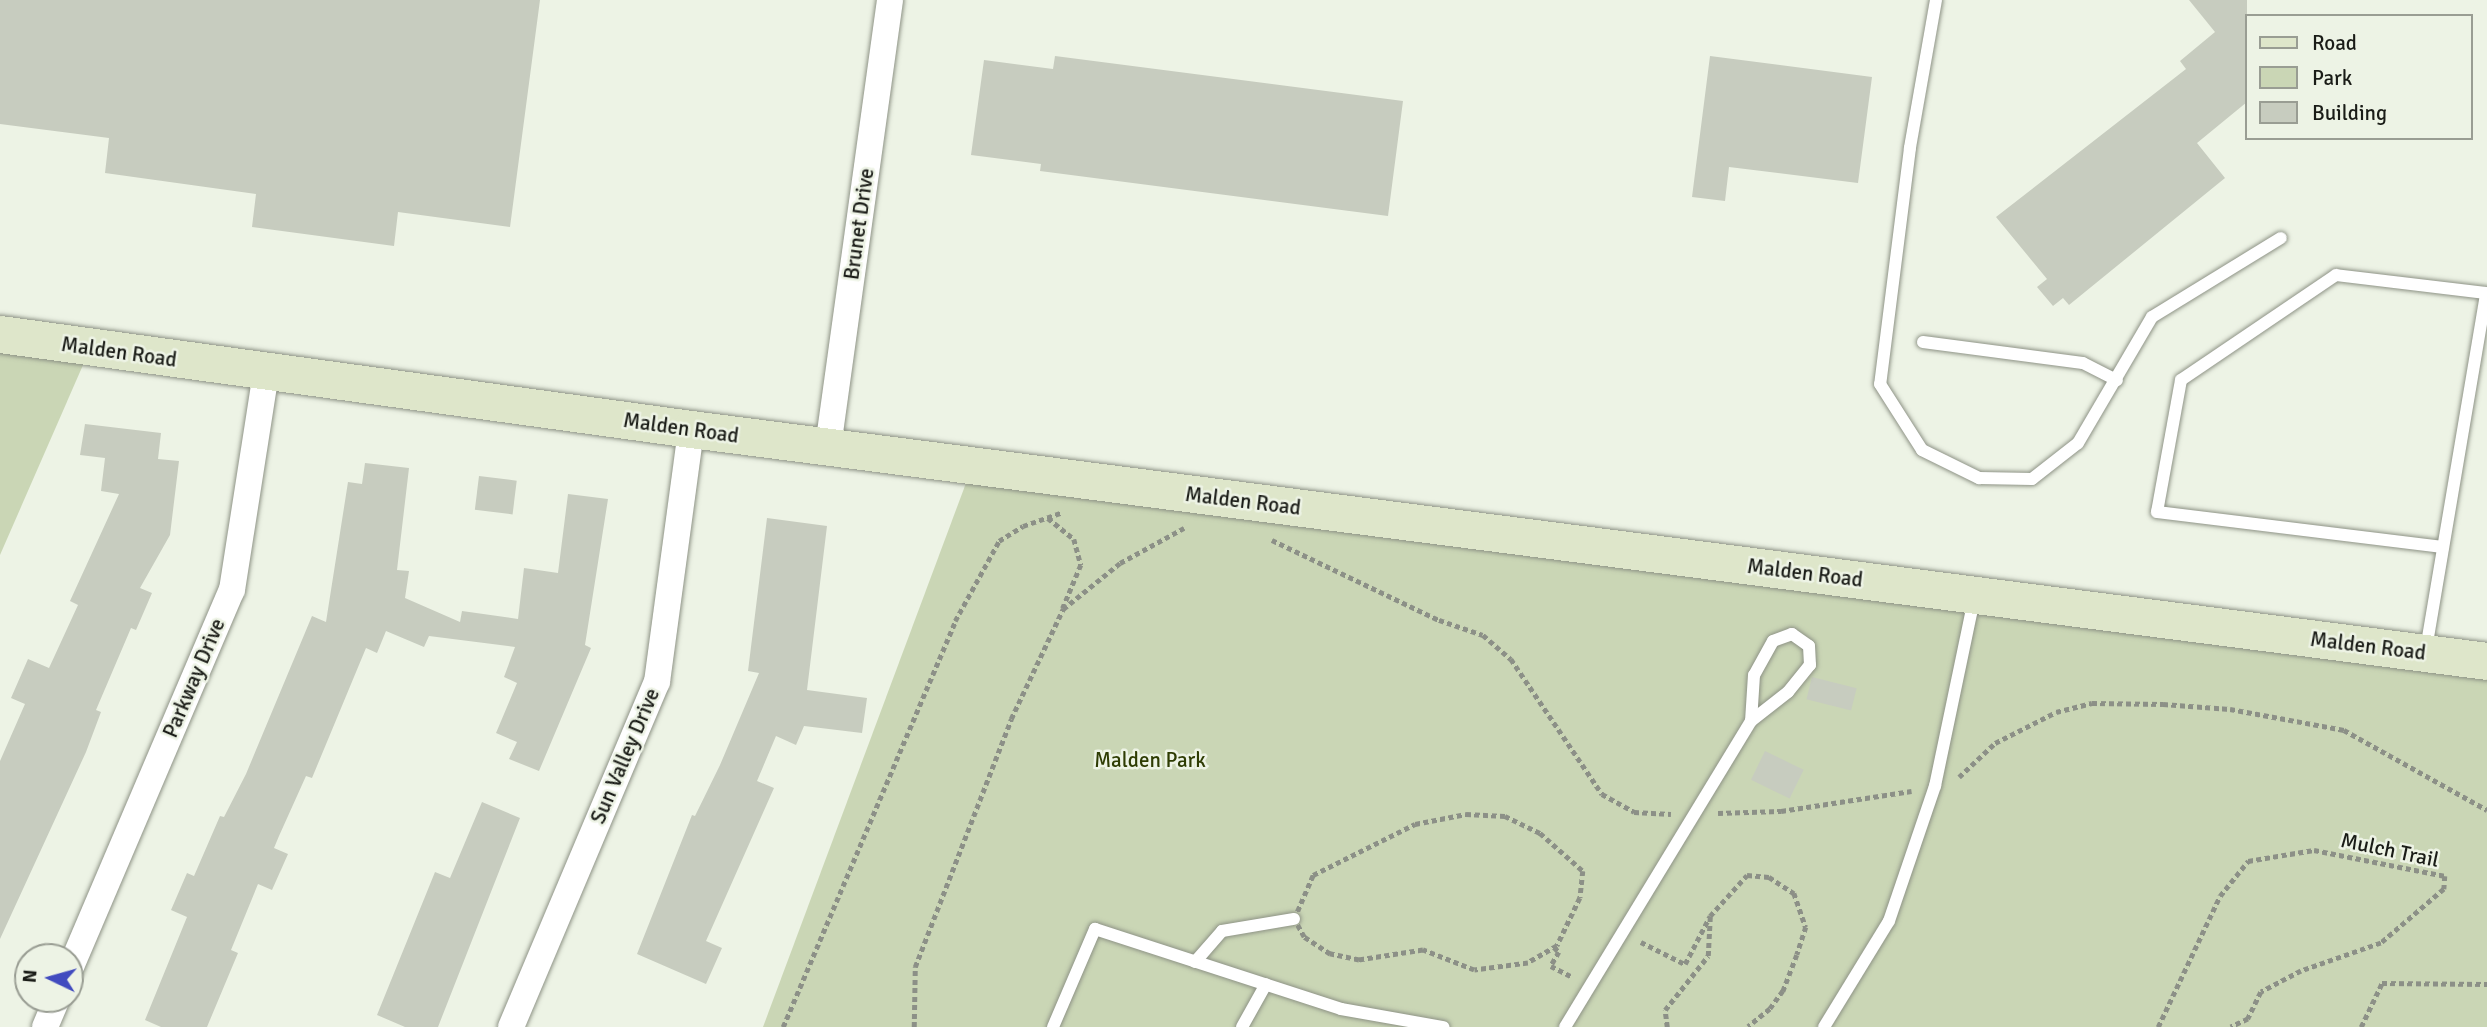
<!DOCTYPE html>
<html>
<head>
<meta charset="utf-8">
<style>
	body { margin:0 }
	#map { position:relative; width:2487px; height:1027px; overflow:hidden; background:#edf3e5; font-family:Signika,sans-serif }
	div>[style] { position:absolute }
	.green>* { inset:0; background:#cad6b5 }
	.building>* { inset:0; background:#c7ccbf; transform-origin:0 0 }
	.path>* { height:4.5px; margin-top:-2.25px; transform-origin:0; background:repeating-linear-gradient(90deg,#8c9087 0 5px,transparent 0 8.5px) }
	.roads { filter:drop-shadow(0 0 2px #8e9386) drop-shadow(0 0 2px #8e9386) }
	.service>* { height:12px; margin:-6px; padding:0 6px; transform-origin:6px; border-radius:6px; background:#fff }
	.minor>* { height:26px; margin:-13px; padding:0 13px; transform-origin:13px; border-radius:13px; background:#fff }
	.secondary>* { height:37px; margin:-18.5px; padding:0 18.5px; transform-origin:18.5px; border-radius:18.5px; background:#dee6ca }
	span { translate:-50% -50%; white-space:nowrap; text-align:center; line-height:1.15; -webkit-text-stroke:5px #edf3e5; paint-order:stroke }
	.street-label { font-size:21px; color:#1a1c17 }
	.park-label { font-size:21px; color:#2e3c03 }
	.legend { position:absolute; left:2245px; top:14px; width:228px; height:126px; box-sizing:border-box; background:#edf3e5; border:2px solid #999d93; margin:0; padding:9px 12px; list-style:none; font-size:21px; color:#1a1c17 }
	.legend li { display:flex; align-items:center; gap:14px; height:35px }
	.legend b { width:35px; border:2px solid #999d93 }
	.north { position:absolute; left:14px; top:943px; width:70px; height:70px; box-sizing:border-box; background:#edf3e5; border:2px solid #999d93; border-radius:50%; rotate:275deg; font-size:19px; font-weight:700; line-height:28px; text-align:center; color:#1a1c17 }
	.north::after { content:''; display:block; margin:auto; width:24px; height:32px; background:#414bbf; clip-path:polygon(50% 0,100% 100%,50% 72%,0 100%) }
</style>
</head>
<body>
<div id="map">
	<div class="green">
		<i style="clip-path:polygon(0 334px,90px 349px,0 555px)"></i>
		<i style="clip-path:polygon(972px 467px,2487px 665px,2487px 1027px,763px 1027px)"></i>
	</div>
	<div class="building">
		<i style="clip-path:polygon(0 0,540px 0,510px 227px,398px 212px,394px 246px,252px 227px,256px 194px,105px 173px,109px 138px,0 124px)"></i>
		<i style="clip-path:polygon(2189px 0,2247px 0,2247px 102px,2197px 143px,2225px 178px,2069px 305px,2063px 298px,2053px 306px,2037px 287px,2047px 279px,1996px 217px,2186px 69px,2180px 61px,2215px 32px)"></i>
		<i style="clip-path:polygon(1055px 56px,1403px 101px,1388px 216px,1040px 171px,1041px 164px,971px 155px,984px 60px,1053px 69px)"></i>
		<i style="clip-path:polygon(1710px 56px,1872px 77px,1858px 183px,1729px 167px,1725px 201px,1692px 197px)"></i>
		<i style="clip-path:polygon(85px 424px,161px 433px,158px 459px,179px 461px,170px 535px,140px 588px,152px 593px,136px 630px,131px 628px,96px 710px,101px 712px,86px 752px,0 939px,0 761px,25px 704px,11px 698px,28px 659px,49px 668px,78px 605px,70px 601px,119px 494px,101px 491px,105px 458px,80px 455px)"></i>
		<i style="clip-path:polygon(365px 463px,409px 468px,397px 570px,409px 571px,405px 598px,460px 622px,462px 611px,518px 619px,524px 568px,558px 573px,568px 494px,608px 499px,585px 645px,591px 648px,539px 771px,509px 759px,517px 742px,496px 733px,517px 683px,504px 677px,515px 647px,429px 636px,424px 647px,386px 631px,377px 653px,366px 648px,312px 778px,306px 776px,279px 836px,274px 848px,288px 854px,272px 890px,258px 884px,231px 950px,238px 953px,207px 1027px,161px 1027px,145px 1020px,187px 917px,171px 910px,187px 873px,194px 876px,220px 816px,224px 817px,246px 774px,312px 616px,326px 622px,348px 482px,362px 484px)"></i>
		<i style="left:479px;top:476px;width:38px;height:34px;rotate:7deg"></i>
		<i style="clip-path:polygon(767px 518px,827px 526px,807px 690px,867px 698px,862px 733px,804px 726px,796px 745px,776px 736px,757px 781px,774px 788px,706px 941px,722px 948px,706px 984px,637px 954px,692px 815px,695px 816px,720px 765px,759px 673px,748px 671px)"></i>
		<i style="left:1812px;top:677px;width:46px;height:23px;rotate:14deg"></i>
		<i style="left:1765px;top:751px;width:43px;height:32px;rotate:26deg"></i>
		<i style="clip-path:polygon(482px 802px,520px 818px,438px 1027px,405px 1027px,377px 1015px,435px 872px,450px 878px)"></i>
	</div>
	<div class="path">
		<i style="left:1048px;top:518px;width:33px;rotate:39deg"></i>
		<i style="left:1074px;top:539px;width:27px;rotate:75deg"></i>
		<i style="left:1081px;top:565px;width:47px;rotate:112.7deg"></i>
		<i style="left:1272px;top:540px;width:185px;rotate:25.6deg"></i>
		<i style="left:1439px;top:620px;width:46px;rotate:18.8deg"></i>
		<i style="left:1483px;top:635px;width:37px;rotate:41deg"></i>
		<i style="left:1511px;top:659px;width:163px;rotate:56deg"></i>
		<i style="left:1602px;top:794px;width:37px;rotate:29deg"></i>
		<i style="left:1634px;top:812px;width:37px;rotate:3deg"></i>
		<i style="left:1959px;top:777px;width:50px;rotate:-43.4deg"></i>
		<i style="left:1995px;top:743px;width:68px;rotate:-26.9deg"></i>
		<i style="left:2056px;top:712px;width:37px;rotate:-14deg"></i>
		<i style="left:2092px;top:703px;width:71px;rotate:0.8deg"></i>
		<i style="left:2163px;top:704px;width:67px;rotate:4.3deg"></i>
		<i style="left:2230px;top:709px;width:116px;rotate:10.4deg"></i>
		<i style="left:2344px;top:730px;width:164px;rotate:29.2deg"></i>
		<i style="left:1718px;top:813px;width:63px;rotate:-1.8deg"></i>
		<i style="left:1781px;top:811px;width:132px;rotate:-8.7deg"></i>
		<i style="left:1466px;top:814px;width:39px;rotate:3deg"></i>
		<i style="left:1505px;top:816px;width:39px;rotate:26deg"></i>
		<i style="left:1540px;top:833px;width:57px;rotate:41.5deg"></i>
		<i style="left:1583px;top:871px;width:27px;rotate:96deg"></i>
		<i style="left:1580px;top:898px;width:53px;rotate:115.6deg"></i>
		<i style="left:1557px;top:946px;width:34px;rotate:150deg"></i>
		<i style="left:1528px;top:963px;width:54px;rotate:172.6deg"></i>
		<i style="left:1474px;top:970px;width:55px;rotate:-158.6deg"></i>
		<i style="left:1423px;top:950px;width:65px;rotate:171.1deg"></i>
		<i style="left:1359px;top:960px;width:30px;rotate:-168deg"></i>
		<i style="left:1330px;top:954px;width:31px;rotate:-147deg"></i>
		<i style="left:1304px;top:937px;width:21px;rotate:-119deg"></i>
		<i style="left:1294px;top:919px;width:48px;rotate:-66.6deg"></i>
		<i style="left:1313px;top:875px;width:114px;rotate:-26.6deg"></i>
		<i style="left:1415px;top:824px;width:52px;rotate:-11.1deg"></i>
		<i style="left:1641px;top:942px;width:49px;rotate:26.6deg"></i>
		<i style="left:1685px;top:964px;width:54px;rotate:-62.5deg"></i>
		<i style="left:1710px;top:916px;width:55px;rotate:-47.9deg"></i>
		<i style="left:1747px;top:875px;width:22px;rotate:5deg"></i>
		<i style="left:1769px;top:877px;width:30px;rotate:33deg"></i>
		<i style="left:1794px;top:893px;width:36px;rotate:71deg"></i>
		<i style="left:1806px;top:927px;width:29px;rotate:108deg"></i>
		<i style="left:1797px;top:955px;width:39px;rotate:111deg"></i>
		<i style="left:1783px;top:991px;width:22px;rotate:126deg"></i>
		<i style="left:1770px;top:1009px;width:28px;rotate:141deg"></i>
		<i style="left:1554px;top:947px;width:7px;rotate:45deg"></i>
		<i style="left:1559px;top:952px;width:16px;rotate:120deg"></i>
		<i style="left:1551px;top:966px;width:22px;rotate:27deg"></i>
		<i style="left:783px;top:1027px;width:441px;rotate:-67deg"></i>
		<i style="left:955px;top:621px;width:91px;rotate:-61.2deg"></i>
		<i style="left:999px;top:541px;width:28px;rotate:-32deg"></i>
		<i style="left:1023px;top:526px;width:42px;rotate:-19.3deg"></i>
		<i style="left:914px;top:1027px;width:60px;rotate:-89deg"></i>
		<i style="left:915px;top:967px;width:266px;rotate:-68.8deg"></i>
		<i style="left:1011px;top:719px;width:122px;rotate:-64.7deg"></i>
		<i style="left:1063px;top:609px;width:73px;rotate:-38.9deg"></i>
		<i style="left:1120px;top:563px;width:73px;rotate:-28.7deg"></i>
		<i style="left:1667px;top:1027px;width:17px;rotate:-97deg"></i>
		<i style="left:1665px;top:1010px;width:69px;rotate:-51.5deg"></i>
		<i style="left:1708px;top:956px;width:39px;rotate:-87deg"></i>
		<i style="left:2158px;top:1027px;width:145px;rotate:-64.7deg"></i>
		<i style="left:2220px;top:896px;width:45px;rotate:-51.3deg"></i>
		<i style="left:2248px;top:861px;width:67px;rotate:-9.5deg"></i>
		<i style="left:2314px;top:850px;width:134px;rotate:11.2deg"></i>
		<i style="left:2445px;top:876px;width:13px;rotate:94deg"></i>
		<i style="left:2444px;top:889px;width:83px;rotate:139.4deg"></i>
		<i style="left:2381px;top:943px;width:85px;rotate:160.7deg"></i>
		<i style="left:2301px;top:971px;width:45px;rotate:152.3deg"></i>
		<i style="left:2261px;top:992px;width:30px;rotate:116deg"></i>
		<i style="left:2248px;top:1019px;width:19px;rotate:155deg"></i>
		<i style="left:2361px;top:1027px;width:49px;rotate:-64.5deg"></i>
		<i style="left:2382px;top:983px;width:105px;rotate:0.5deg"></i>
	</div>
	<div class="roads">
		<div class="service">
			<i style="left:1936px;top:0;width:150px;rotate:100deg"></i>
			<i style="left:1910px;top:148px;width:238px;rotate:97.2deg"></i>
			<i style="left:1880px;top:384px;width:78px;rotate:57.5deg"></i>
			<i style="left:1922px;top:450px;width:64px;rotate:26.2deg"></i>
			<i style="left:1979px;top:478px;width:53px;rotate:1.1deg"></i>
			<i style="left:2032px;top:479px;width:58px;rotate:-38deg"></i>
			<i style="left:2078px;top:443px;width:146px;rotate:-59.6deg"></i>
			<i style="left:2152px;top:317px;width:151px;rotate:-31.5deg"></i>
			<i style="left:1923px;top:342px;width:161px;rotate:7.5deg"></i>
			<i style="left:2083px;top:363px;width:38px;rotate:27deg"></i>
			<i style="left:2426px;top:649px;width:361px;rotate:-80.4deg"></i>
			<i style="left:2486px;top:293px;width:151px;rotate:-173.2deg"></i>
			<i style="left:2336px;top:275px;width:187px;rotate:145.9deg"></i>
			<i style="left:2181px;top:380px;width:134px;rotate:100.3deg"></i>
			<i style="left:2157px;top:512px;width:288px;rotate:7deg"></i>
			<i style="left:1195px;top:962px;width:41px;rotate:-48.9deg"></i>
			<i style="left:1222px;top:931px;width:73px;rotate:-9.5deg"></i>
			<i style="left:1053px;top:1027px;width:107px;rotate:-66.8deg"></i>
			<i style="left:1095px;top:929px;width:259px;rotate:18deg"></i>
			<i style="left:1341px;top:1009px;width:104px;rotate:10deg"></i>
			<i style="left:1242px;top:1027px;width:49px;rotate:-60.8deg"></i>
			<i style="left:1565px;top:1027px;width:358px;rotate:-58.7deg"></i>
			<i style="left:1751px;top:721px;width:47px;rotate:-38.1deg"></i>
			<i style="left:1788px;top:692px;width:35px;rotate:-51deg"></i>
			<i style="left:1810px;top:665px;width:19px;rotate:-93deg"></i>
			<i style="left:1809px;top:646px;width:21px;rotate:-145deg"></i>
			<i style="left:1792px;top:634px;width:20px;rotate:160deg"></i>
			<i style="left:1773px;top:641px;width:39px;rotate:119deg"></i>
			<i style="left:1754px;top:675px;width:46px;rotate:93.7deg"></i>
			<i style="left:1824px;top:1027px;width:124px;rotate:-58.5deg"></i>
			<i style="left:1889px;top:921px;width:143px;rotate:-71.2deg"></i>
			<i style="left:1935px;top:786px;width:191px;rotate:-78.2deg"></i>
		</div>
		<div class="minor">
			<i style="left:828px;top:447px;width:451px;rotate:-82.1deg"></i>
			<i style="left:70px;top:969px;width:412px;rotate:-66.9deg"></i>
			<i style="left:232px;top:590px;width:221px;rotate:-81.1deg"></i>
			<i style="left:45px;top:1027px;width:30px;rotate:-67deg"></i>
			<i style="left:511px;top:1027px;width:375px;rotate:-67.1deg"></i>
			<i style="left:657px;top:682px;width:255px;rotate:-82.3deg"></i>
		</div>
		<div class="secondary">
			<i style="left:0;top:334px;width:697px;rotate:7.83deg"></i>
			<i style="left:691px;top:429px;width:1811px;rotate:7.36deg"></i>
		</div>
	</div>
	<div class="street-label">
		<span style="left:859px;top:224px;rotate:-82deg">Brunet Drive</span>
		<span style="left:119px;top:352px;rotate:8deg">Malden Road</span>
		<span style="left:681px;top:428px;rotate:8deg">Malden Road</span>
		<span style="left:1243px;top:501px;rotate:7deg">Malden Road</span>
		<span style="left:1805px;top:573px;rotate:7deg">Malden Road</span>
		<span style="left:2368px;top:646px;rotate:7deg">Malden Road</span>
		<span style="left:194px;top:678px;rotate:-67deg">Parkway Drive</span>
		<span style="left:625px;top:756px;rotate:-67deg">Sun Valley Drive</span>
		<span style="left:2390px;top:850px;rotate:12deg">Mulch Trail</span>
	</div>
	<div class="park-label">
		<span style="left:1150px;top:760px">Malden Park</span>
	</div>
	<ul class="legend">
	<li><b style="height:9px;background:#dee6ca"></b>Road</li>
	<li><b style="height:19px;background:#cad6b5"></b>Park</li>
	<li><b style="height:19px;background:#c7ccbf"></b>Building</li>
	</ul>
	<div class="north">N</div>
</div>
</body>
</html>
